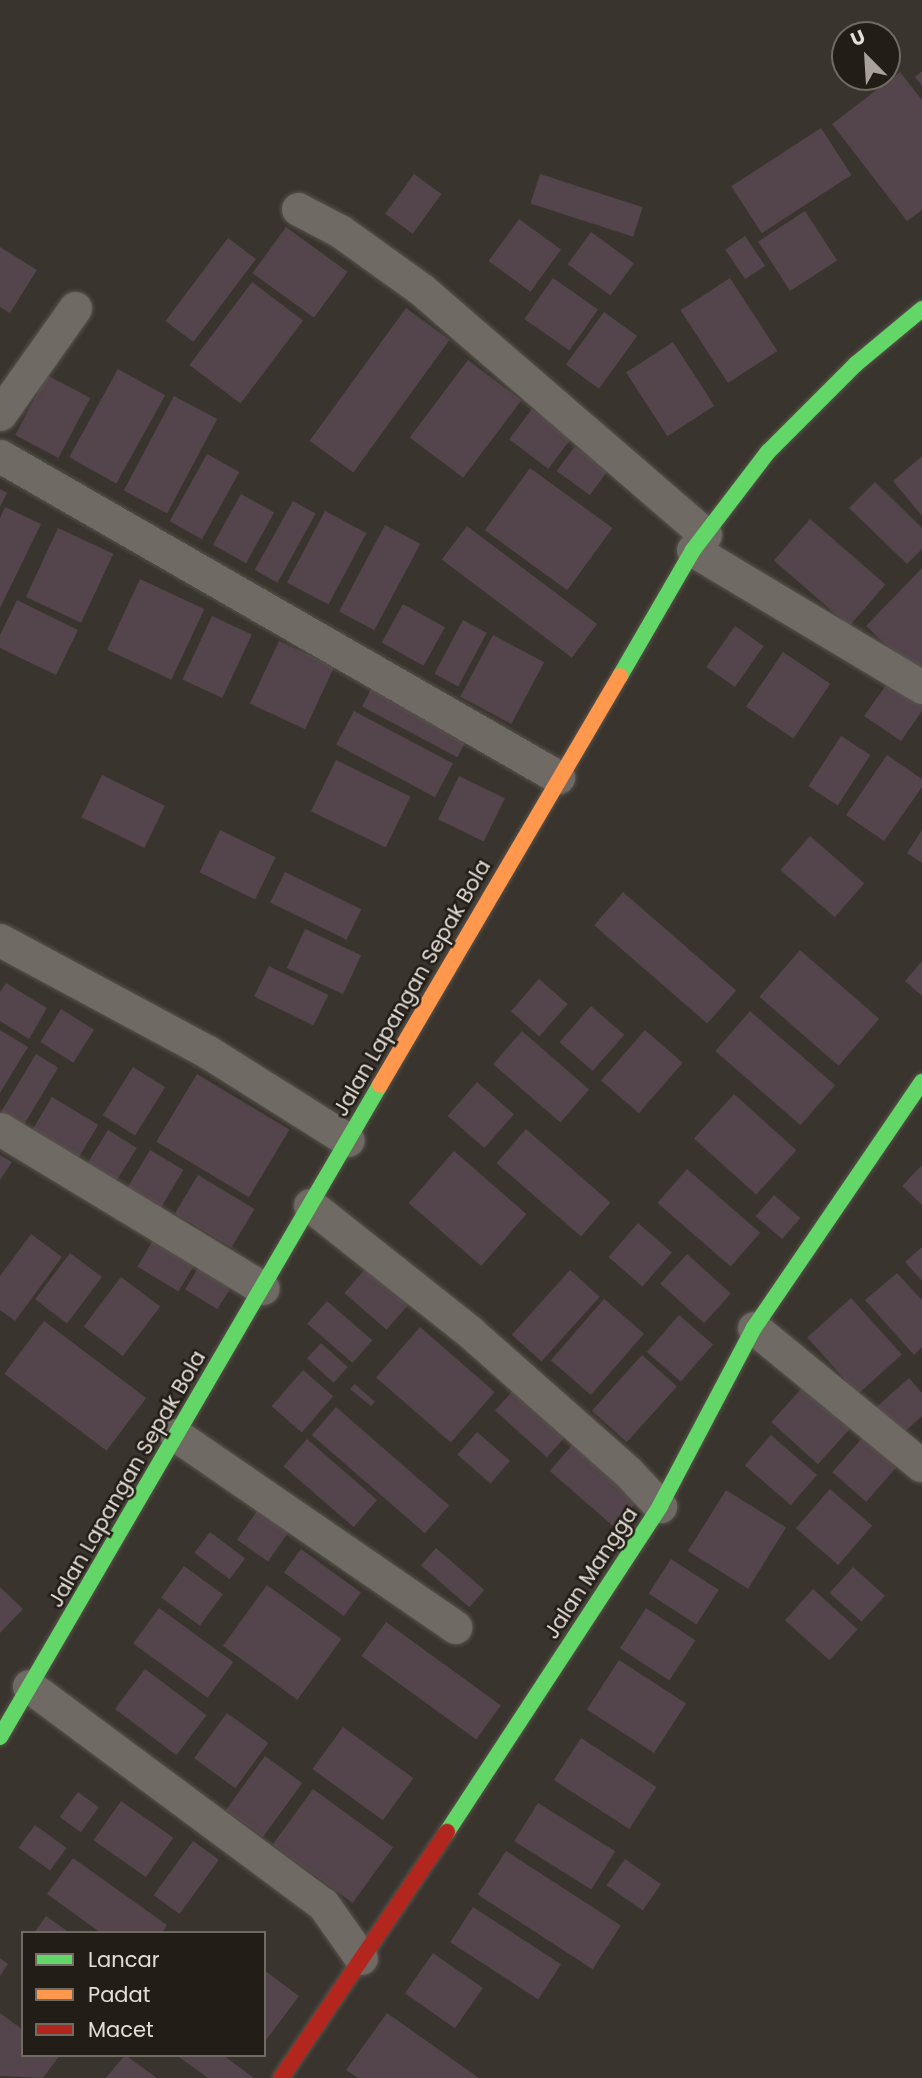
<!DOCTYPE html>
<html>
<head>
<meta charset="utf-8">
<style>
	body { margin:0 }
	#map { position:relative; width:922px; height:2078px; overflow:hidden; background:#39342d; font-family:Poppins,sans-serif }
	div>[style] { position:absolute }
	.building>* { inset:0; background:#54444c; transform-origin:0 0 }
	.roads { filter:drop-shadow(0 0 2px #57524c) drop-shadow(0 0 2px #57524c) }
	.street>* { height:33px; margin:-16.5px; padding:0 16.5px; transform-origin:16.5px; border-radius:16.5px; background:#6f6a64 }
	.fast>* { height:16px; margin:-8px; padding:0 8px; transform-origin:8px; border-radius:8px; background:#63d668 }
	.slow>* { height:16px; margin:-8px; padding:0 8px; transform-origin:8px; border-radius:8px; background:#ff974d }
	.jam>* { height:16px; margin:-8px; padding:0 8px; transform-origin:8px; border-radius:8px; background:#b3261e }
	span { translate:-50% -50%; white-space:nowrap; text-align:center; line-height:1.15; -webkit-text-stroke:5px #221e17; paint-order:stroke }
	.street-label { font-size:21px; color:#e4ded6 }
	.legend { position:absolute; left:21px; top:1931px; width:245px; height:126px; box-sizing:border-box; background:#221e17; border:2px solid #706b63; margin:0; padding:9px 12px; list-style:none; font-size:21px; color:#e4ded6 }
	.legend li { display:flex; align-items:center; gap:14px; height:35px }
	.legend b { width:35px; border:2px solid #706b63 }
	.north { position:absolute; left:831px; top:21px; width:70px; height:70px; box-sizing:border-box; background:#221e17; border:2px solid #706b63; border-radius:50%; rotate:336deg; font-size:19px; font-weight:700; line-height:28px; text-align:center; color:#e4ded6 }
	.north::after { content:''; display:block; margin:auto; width:24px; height:32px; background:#a8a29b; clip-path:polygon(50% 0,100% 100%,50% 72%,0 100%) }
</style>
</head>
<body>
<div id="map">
	<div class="building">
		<i style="clip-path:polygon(922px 71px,922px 86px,915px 77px)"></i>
		<i style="clip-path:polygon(900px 72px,922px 100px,922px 210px,907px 221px,832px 124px)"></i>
		<i style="left:821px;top:128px;width:56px;height:107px;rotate:57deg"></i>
		<i style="left:414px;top:174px;width:34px;height:49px;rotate:36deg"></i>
		<i style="left:540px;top:174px;width:108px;height:31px;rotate:18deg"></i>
		<i style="left:805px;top:211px;width:59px;height:56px;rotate:57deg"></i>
		<i style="left:519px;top:219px;width:52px;height:52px;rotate:36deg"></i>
		<i style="left:286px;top:227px;width:76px;height:57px;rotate:36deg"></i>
		<i style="left:591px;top:232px;width:53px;height:40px;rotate:36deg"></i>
		<i style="left:745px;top:236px;width:36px;height:24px;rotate:56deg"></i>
		<i style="left:228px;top:238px;width:35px;height:104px;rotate:37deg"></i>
		<i style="clip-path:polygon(0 247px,37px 270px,10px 313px,0 307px)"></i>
		<i style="left:553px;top:278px;width:55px;height:50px;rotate:35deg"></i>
		<i style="left:730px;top:278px;width:87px;height:59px;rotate:57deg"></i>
		<i style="left:252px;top:282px;width:64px;height:104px;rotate:37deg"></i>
		<i style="left:406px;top:308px;width:54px;height:164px;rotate:36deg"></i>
		<i style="left:604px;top:312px;width:41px;height:65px;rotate:36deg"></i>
		<i style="left:673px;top:342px;width:76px;height:56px;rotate:57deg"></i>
		<i style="left:468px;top:360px;width:67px;height:97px;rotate:37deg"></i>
		<i style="left:118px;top:369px;width:54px;height:101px;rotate:29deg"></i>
		<i style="left:47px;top:375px;width:49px;height:68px;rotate:28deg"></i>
		<i style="left:174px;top:396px;width:49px;height:107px;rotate:28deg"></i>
		<i style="left:532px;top:409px;width:49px;height:38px;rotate:37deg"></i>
		<i style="left:575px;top:446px;width:41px;height:31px;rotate:36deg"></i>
		<i style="left:207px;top:454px;width:37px;height:77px;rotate:29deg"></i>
		<i style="clip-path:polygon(922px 456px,922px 516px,893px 481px)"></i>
		<i style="left:530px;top:468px;width:102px;height:77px;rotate:36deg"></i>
		<i style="clip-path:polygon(875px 482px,922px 528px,922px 549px,907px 564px,849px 508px)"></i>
		<i style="clip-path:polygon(0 489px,7px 493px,0 507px)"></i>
		<i style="left:241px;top:494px;width:38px;height:58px;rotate:29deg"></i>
		<i style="left:293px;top:501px;width:26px;height:79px;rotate:29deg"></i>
		<i style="clip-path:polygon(5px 507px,41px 524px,0 608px,0 518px)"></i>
		<i style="left:325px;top:511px;width:47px;height:81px;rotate:28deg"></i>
		<i style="left:810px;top:519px;width:100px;height:55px;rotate:41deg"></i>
		<i style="left:385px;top:525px;width:40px;height:98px;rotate:28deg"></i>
		<i style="left:467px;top:526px;width:163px;height:42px;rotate:37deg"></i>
		<i style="left:58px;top:528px;width:61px;height:76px;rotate:25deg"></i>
		<i style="clip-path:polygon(922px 568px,922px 675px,920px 677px,866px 626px)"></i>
		<i style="left:140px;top:579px;width:71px;height:78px;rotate:25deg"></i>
		<i style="clip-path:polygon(17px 600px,78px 630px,56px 675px,0 648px,0 635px)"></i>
		<i style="left:403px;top:604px;width:48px;height:44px;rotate:29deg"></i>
		<i style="left:212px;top:616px;width:44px;height:70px;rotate:25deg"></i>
		<i style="left:463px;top:620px;width:27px;height:61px;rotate:28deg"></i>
		<i style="left:735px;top:626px;width:35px;height:50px;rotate:35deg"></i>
		<i style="left:493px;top:635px;width:58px;height:70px;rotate:28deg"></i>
		<i style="left:279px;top:641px;width:61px;height:69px;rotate:25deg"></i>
		<i style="left:783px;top:652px;width:57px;height:66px;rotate:34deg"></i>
		<i style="clip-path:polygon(894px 674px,922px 692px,922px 711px,901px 741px,864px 716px)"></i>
		<i style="left:376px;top:680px;width:108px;height:30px;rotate:28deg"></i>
		<i style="left:354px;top:711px;width:112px;height:38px;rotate:28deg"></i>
		<i style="left:841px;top:736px;width:35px;height:60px;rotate:33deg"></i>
		<i style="clip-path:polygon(887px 755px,922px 779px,922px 787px,884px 841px,846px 815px)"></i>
		<i style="left:336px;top:760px;width:83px;height:57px;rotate:26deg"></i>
		<i style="left:102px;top:775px;width:70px;height:47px;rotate:26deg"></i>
		<i style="left:459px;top:776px;width:51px;height:48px;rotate:26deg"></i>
		<i style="left:220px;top:830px;width:62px;height:47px;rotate:26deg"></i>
		<i style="clip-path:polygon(922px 830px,922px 863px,907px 853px)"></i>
		<i style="left:810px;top:836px;width:72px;height:45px;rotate:41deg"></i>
		<i style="left:285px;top:872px;width:85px;height:34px;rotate:26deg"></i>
		<i style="left:623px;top:892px;width:150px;height:44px;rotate:41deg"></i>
		<i style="left:305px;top:929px;width:62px;height:43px;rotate:25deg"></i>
		<i style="left:800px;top:950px;width:105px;height:62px;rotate:41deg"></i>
		<i style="clip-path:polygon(922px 961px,922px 996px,905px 981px)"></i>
		<i style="left:269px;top:966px;width:66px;height:34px;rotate:26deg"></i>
		<i style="left:539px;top:979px;width:38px;height:43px;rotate:41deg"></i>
		<i style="clip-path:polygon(6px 983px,47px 1008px,29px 1039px,0 1021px,0 992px)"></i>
		<i style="left:591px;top:1006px;width:44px;height:48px;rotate:41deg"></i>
		<i style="left:61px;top:1009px;width:39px;height:39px;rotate:32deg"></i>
		<i style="left:750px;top:1011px;width:113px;height:53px;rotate:41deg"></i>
		<i style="clip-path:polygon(0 1030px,28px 1047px,0 1093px)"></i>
		<i style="left:645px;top:1030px;width:50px;height:67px;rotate:41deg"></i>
		<i style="left:522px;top:1031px;width:89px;height:44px;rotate:41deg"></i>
		<i style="left:36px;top:1054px;width:26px;height:68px;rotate:31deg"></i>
		<i style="left:133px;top:1067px;width:38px;height:57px;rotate:32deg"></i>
		<i style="left:197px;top:1074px;width:108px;height:79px;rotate:31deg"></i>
		<i style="left:477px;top:1082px;width:49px;height:45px;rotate:41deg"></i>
		<i style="left:734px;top:1094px;width:84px;height:60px;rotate:42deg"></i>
		<i style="left:52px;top:1097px;width:54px;height:53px;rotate:31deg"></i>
		<i style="left:526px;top:1129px;width:112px;height:45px;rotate:41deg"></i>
		<i style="left:108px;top:1130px;width:34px;height:54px;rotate:32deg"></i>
		<i style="left:150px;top:1150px;width:39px;height:57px;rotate:31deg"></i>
		<i style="left:454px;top:1151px;width:96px;height:69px;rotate:41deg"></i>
		<i style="clip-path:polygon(0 1155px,12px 1162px,0 1180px)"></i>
		<i style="clip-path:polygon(922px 1165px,922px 1205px,902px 1186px)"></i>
		<i style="left:687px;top:1169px;width:97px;height:45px;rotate:41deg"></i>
		<i style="left:198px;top:1175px;width:66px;height:45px;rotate:31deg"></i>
		<i style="left:774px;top:1195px;width:35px;height:28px;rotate:41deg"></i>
		<i style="left:638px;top:1223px;width:45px;height:45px;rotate:41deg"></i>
		<i style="left:160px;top:1229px;width:48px;height:44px;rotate:31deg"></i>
		<i style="clip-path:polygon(31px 1234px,62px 1257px,15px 1321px,0 1310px,0 1276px)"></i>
		<i style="clip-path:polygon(922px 1247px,922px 1281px,905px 1262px)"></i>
		<i style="left:70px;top:1253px;width:40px;height:58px;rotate:37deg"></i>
		<i style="left:687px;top:1254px;width:59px;height:40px;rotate:42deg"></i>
		<i style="left:202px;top:1262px;width:38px;height:32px;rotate:32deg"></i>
		<i style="left:366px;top:1268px;width:56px;height:33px;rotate:41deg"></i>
		<i style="left:570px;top:1270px;width:40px;height:87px;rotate:42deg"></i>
		<i style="clip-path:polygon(897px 1273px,922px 1300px,922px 1347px,914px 1355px,865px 1300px)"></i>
		<i style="left:121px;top:1277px;width:49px;height:62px;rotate:37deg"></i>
		<i style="left:851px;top:1298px;width:76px;height:59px;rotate:48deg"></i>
		<i style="left:604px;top:1299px;width:53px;height:81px;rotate:41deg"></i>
		<i style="left:327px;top:1301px;width:60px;height:30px;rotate:41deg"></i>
		<i style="left:679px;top:1315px;width:45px;height:49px;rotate:41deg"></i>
		<i style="left:44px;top:1321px;width:128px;height:66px;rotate:37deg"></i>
		<i style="left:420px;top:1327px;width:99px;height:67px;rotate:41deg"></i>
		<i style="left:321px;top:1343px;width:36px;height:21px;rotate:42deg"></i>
		<i style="left:642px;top:1355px;width:47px;height:75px;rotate:42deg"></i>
		<i style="left:303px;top:1370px;width:40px;height:48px;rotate:41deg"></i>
		<i style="clip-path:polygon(909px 1378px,922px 1393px,922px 1416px,900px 1436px,875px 1408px)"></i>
		<i style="left:810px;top:1379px;width:63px;height:58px;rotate:42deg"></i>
		<i style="clip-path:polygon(355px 1384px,375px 1402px,371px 1406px,350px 1389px)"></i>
		<i style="left:517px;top:1386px;width:70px;height:33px;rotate:42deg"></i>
		<i style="left:336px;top:1407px;width:150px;height:37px;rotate:41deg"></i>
		<i style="left:869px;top:1430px;width:45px;height:56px;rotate:41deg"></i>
		<i style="left:477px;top:1432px;width:44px;height:30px;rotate:41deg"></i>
		<i style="left:771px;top:1435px;width:61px;height:40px;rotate:41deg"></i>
		<i style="left:307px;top:1439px;width:93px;height:36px;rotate:41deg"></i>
		<i style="left:574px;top:1443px;width:86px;height:37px;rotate:41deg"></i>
		<i style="left:830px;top:1489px;width:56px;height:52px;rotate:41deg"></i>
		<i style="left:726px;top:1490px;width:71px;height:72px;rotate:32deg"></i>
		<i style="left:257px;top:1511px;width:38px;height:35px;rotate:35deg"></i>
		<i style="left:210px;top:1532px;width:44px;height:26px;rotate:37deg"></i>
		<i style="left:436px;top:1548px;width:64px;height:23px;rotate:41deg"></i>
		<i style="left:301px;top:1549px;width:74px;height:29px;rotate:36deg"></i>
		<i style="left:671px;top:1559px;width:57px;height:41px;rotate:33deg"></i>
		<i style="left:184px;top:1566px;width:48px;height:39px;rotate:36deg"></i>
		<i style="left:853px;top:1567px;width:43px;height:35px;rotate:42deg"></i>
		<i style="left:267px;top:1585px;width:92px;height:75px;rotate:36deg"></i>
		<i style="clip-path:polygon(0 1587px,23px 1609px,0 1633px)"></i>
		<i style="left:813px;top:1589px;width:60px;height:42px;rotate:42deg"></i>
		<i style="left:159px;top:1608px;width:92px;height:44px;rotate:36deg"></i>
		<i style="left:646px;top:1608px;width:59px;height:48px;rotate:33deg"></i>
		<i style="left:386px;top:1622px;width:142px;height:42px;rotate:36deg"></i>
		<i style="left:619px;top:1660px;width:80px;height:59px;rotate:33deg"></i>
		<i style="left:145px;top:1669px;width:77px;height:50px;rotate:37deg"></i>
		<i style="left:227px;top:1713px;width:51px;height:56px;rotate:36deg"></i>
		<i style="left:343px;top:1727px;width:87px;height:52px;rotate:36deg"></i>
		<i style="left:581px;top:1738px;width:90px;height:50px;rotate:33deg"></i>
		<i style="left:265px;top:1756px;width:46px;height:67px;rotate:36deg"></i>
		<i style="left:313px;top:1789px;width:99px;height:69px;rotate:36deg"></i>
		<i style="left:78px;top:1792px;width:26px;height:31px;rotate:36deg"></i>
		<i style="left:121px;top:1801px;width:64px;height:48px;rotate:35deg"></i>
		<i style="left:538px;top:1803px;width:91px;height:45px;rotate:32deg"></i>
		<i style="left:35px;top:1825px;width:39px;height:28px;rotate:36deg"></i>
		<i style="left:193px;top:1841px;width:32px;height:67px;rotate:36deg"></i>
		<i style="left:506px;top:1851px;width:137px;height:52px;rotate:33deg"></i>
		<i style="clip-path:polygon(73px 1858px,167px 1925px,162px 1933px,101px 1933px,47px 1894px)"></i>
		<i style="left:625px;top:1859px;width:44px;height:32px;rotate:35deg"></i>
		<i style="left:473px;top:1907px;width:105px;height:42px;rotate:33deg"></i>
		<i style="clip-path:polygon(46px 1916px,70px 1933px,34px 1933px)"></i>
		<i style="left:433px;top:1953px;width:61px;height:49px;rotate:35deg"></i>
		<i style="clip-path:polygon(0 1958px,8px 1964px,0 1976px)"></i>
		<i style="clip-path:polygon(264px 1970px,299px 1996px,264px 2043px)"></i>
		<i style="clip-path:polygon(0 2013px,23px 2030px,23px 2055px,60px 2055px,43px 2078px,0 2076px)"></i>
		<i style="clip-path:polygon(387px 2013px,479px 2078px,358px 2078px,346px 2070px)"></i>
		<i style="clip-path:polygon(125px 2055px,157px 2078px,106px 2078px)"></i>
		<i style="clip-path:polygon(176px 2055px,223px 2055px,254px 2078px,208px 2078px)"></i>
	</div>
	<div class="roads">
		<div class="street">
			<i style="left:298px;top:209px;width:47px;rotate:27.6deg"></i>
			<i style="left:340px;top:231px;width:101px;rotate:35.7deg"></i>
			<i style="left:422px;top:290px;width:374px;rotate:40.8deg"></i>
			<i style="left:0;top:414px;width:130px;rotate:-54.7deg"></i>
			<i style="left:0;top:456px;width:644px;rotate:29.91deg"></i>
			<i style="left:693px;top:550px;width:267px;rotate:30.9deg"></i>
			<i style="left:0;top:940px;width:236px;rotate:28.3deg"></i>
			<i style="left:208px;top:1052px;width:165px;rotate:32.2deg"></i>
			<i style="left:0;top:1129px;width:307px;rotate:31.2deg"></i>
			<i style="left:310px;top:1205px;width:204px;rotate:38.4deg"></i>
			<i style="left:470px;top:1332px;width:211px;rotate:41.5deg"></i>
			<i style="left:628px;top:1472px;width:47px;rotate:46.7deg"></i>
			<i style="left:754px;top:1328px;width:216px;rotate:39.4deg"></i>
			<i style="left:176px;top:1435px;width:339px;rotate:34.5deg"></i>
			<i style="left:29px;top:1686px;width:366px;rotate:36.6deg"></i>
			<i style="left:323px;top:1904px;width:66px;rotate:54.9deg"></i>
		</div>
		<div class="fast">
			<i style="left:620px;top:676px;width:146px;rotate:-59.9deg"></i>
			<i style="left:693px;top:550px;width:123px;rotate:-52.6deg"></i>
			<i style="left:768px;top:452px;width:124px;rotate:-45deg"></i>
			<i style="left:856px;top:364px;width:86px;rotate:-39.8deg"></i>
			<i style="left:0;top:1737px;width:755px;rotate:-59.77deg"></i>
			<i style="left:447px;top:1832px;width:389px;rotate:-56.8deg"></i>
			<i style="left:660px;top:1506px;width:201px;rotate:-62.2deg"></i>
			<i style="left:754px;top:1328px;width:298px;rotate:-55.7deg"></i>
		</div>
		<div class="slow">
			<i style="left:380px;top:1085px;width:474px;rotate:-59.6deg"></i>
		</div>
		<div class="jam">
			<i style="left:281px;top:2078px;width:297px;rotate:-56deg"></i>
		</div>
	</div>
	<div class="street-label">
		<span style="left:412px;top:988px;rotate:-60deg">Jalan Lapangan Sepak Bola</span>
		<span style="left:127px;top:1479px;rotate:-60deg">Jalan Lapangan Sepak Bola</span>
		<span style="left:591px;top:1573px;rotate:-57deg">Jalan Mangga</span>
	</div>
	<ul class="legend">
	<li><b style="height:9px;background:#63d668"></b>Lancar</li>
	<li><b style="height:9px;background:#ff974d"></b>Padat</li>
	<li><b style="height:9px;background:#b3261e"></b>Macet</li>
	</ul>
	<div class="north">U</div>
</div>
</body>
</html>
